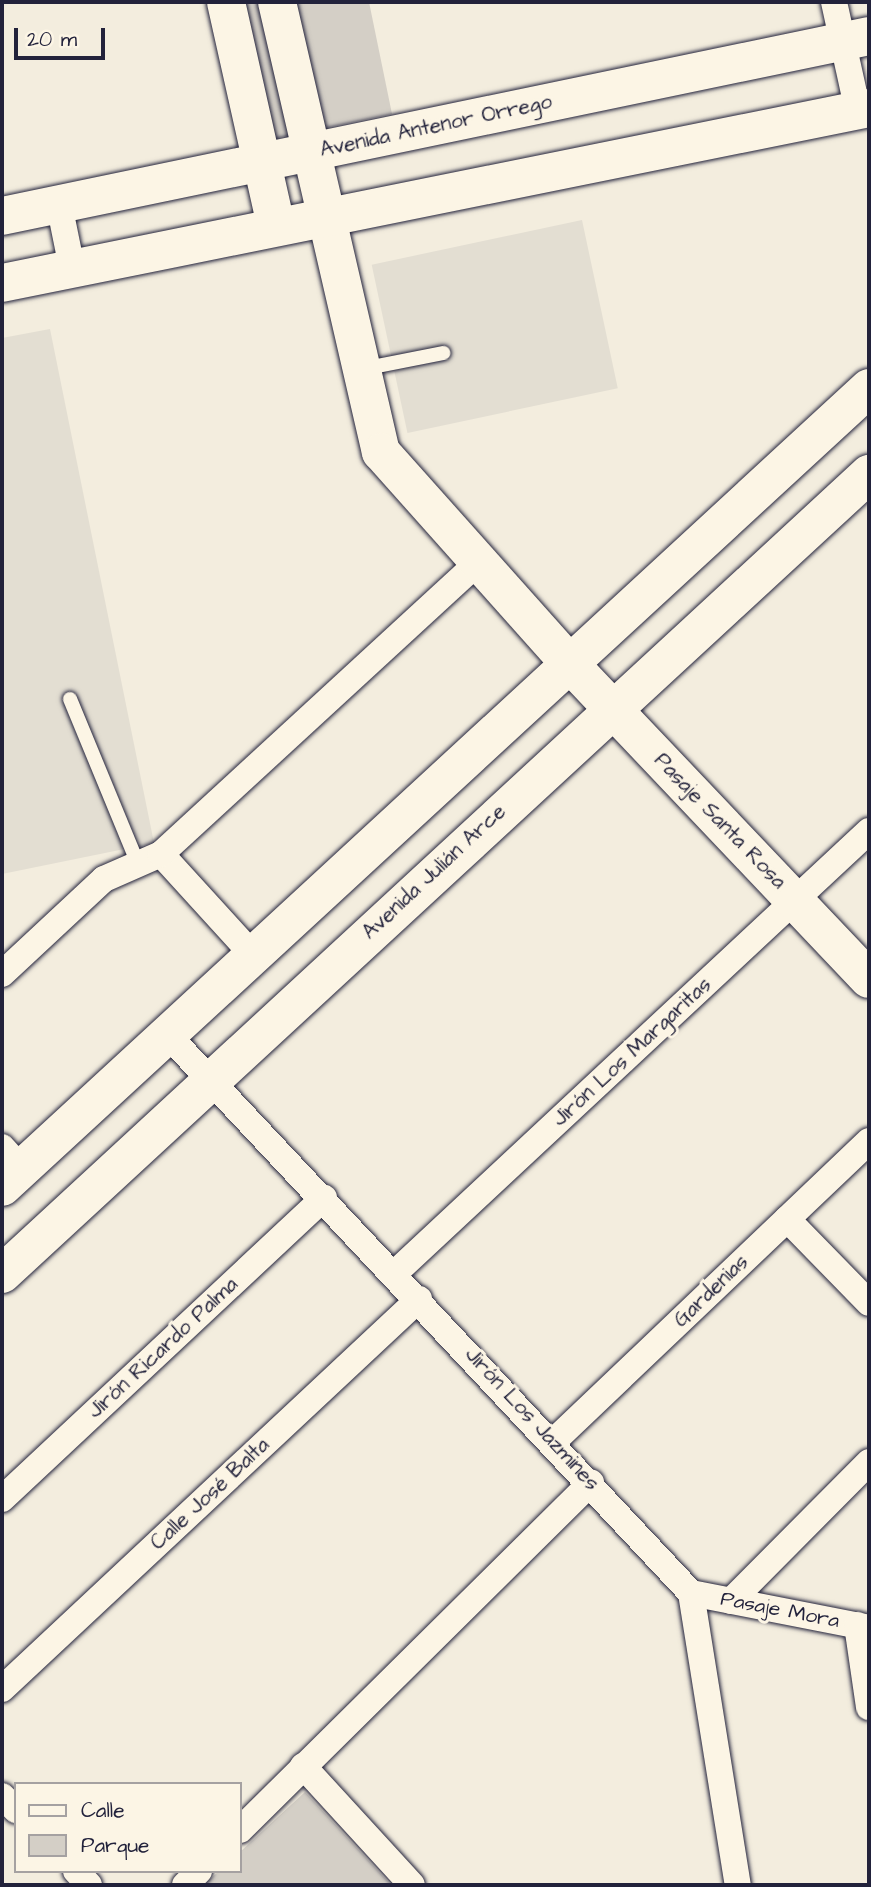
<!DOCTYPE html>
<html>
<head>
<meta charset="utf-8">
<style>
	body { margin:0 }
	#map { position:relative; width:871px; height:1887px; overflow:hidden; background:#f3edde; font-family:"Architects Daughter",sans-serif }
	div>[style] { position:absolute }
	.built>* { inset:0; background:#e3ded2; transform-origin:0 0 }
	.green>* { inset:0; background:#d4cfc6 }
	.roads { filter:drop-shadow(0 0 2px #22223b) drop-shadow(0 0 2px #22223b) }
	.lane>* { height:14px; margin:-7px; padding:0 7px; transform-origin:7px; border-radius:7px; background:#fcf5e5 }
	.street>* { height:26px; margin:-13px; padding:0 13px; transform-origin:13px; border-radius:13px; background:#fcf5e5 }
	.secondary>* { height:38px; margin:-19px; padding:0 19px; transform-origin:19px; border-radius:19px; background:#fcf5e5 }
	span { translate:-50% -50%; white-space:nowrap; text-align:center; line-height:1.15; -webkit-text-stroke:6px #fcf5e5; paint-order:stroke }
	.street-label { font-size:21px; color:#22223b }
	.frame { position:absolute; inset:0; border:4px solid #22223b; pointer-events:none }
	.legend { position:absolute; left:14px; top:1782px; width:228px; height:91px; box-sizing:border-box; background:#fcf5e5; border:2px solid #a5a1a1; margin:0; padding:9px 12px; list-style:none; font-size:21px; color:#22223b }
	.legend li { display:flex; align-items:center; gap:14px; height:35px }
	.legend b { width:35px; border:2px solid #a5a1a1 }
	.scale { position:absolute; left:14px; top:28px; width:91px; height:32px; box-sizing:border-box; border:4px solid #22223b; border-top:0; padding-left:9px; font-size:21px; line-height:24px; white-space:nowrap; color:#22223b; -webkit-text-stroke:5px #fcf5e5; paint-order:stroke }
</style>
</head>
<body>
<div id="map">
	<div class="built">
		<i style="left:582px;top:220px;width:172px;height:215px;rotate:78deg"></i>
		<i style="clip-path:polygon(50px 329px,154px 843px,2px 874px,2px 338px)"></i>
	</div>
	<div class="green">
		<i style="clip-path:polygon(239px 2px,369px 2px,392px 114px,266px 140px)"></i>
		<i style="clip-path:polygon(305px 1792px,391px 1885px,204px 1885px,219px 1871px,240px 1871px,240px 1852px)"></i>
	</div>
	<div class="roads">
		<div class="lane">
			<i style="left:362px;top:369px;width:83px;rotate:-11.2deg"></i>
			<i style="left:70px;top:699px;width:178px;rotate:67.6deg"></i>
		</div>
		<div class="street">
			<i style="left:834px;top:2px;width:112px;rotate:77.6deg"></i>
			<i style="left:59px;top:204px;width:65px;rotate:78.5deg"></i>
			<i style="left:161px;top:854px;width:135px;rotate:47.7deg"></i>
			<i style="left:2px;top:974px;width:139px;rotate:-43deg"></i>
			<i style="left:104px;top:879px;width:62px;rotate:-23.7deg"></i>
			<i style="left:161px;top:854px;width:432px;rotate:-42.6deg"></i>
			<i style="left:166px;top:1033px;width:768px;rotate:46.85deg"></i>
			<i style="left:691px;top:1593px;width:296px;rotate:80.9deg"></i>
			<i style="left:2px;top:1147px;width:30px;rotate:48deg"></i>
			<i style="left:787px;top:1219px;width:117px;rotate:45.7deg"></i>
			<i style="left:395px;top:1273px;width:648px;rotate:-43deg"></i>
			<i style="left:554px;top:1441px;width:435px;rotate:-43.6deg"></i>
			<i style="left:2px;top:1499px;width:441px;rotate:-43.1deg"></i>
			<i style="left:691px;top:1593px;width:181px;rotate:11.1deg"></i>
			<i style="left:731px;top:1601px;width:196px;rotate:-45.2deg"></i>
			<i style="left:857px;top:1625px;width:83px;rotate:81.7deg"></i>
			<i style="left:2px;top:1689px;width:571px;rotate:-43.08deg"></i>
			<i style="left:303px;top:1766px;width:161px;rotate:47.5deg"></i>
			<i style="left:2px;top:1796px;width:20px;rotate:45deg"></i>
			<i style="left:240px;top:1830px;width:494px;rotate:-44.7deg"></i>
			<i style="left:76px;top:1871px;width:19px;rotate:47deg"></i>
			<i style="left:185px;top:1885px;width:20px;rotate:-45deg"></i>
		</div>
		<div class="secondary">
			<i style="left:226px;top:2px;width:230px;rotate:77.4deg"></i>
			<i style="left:277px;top:2px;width:462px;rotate:77deg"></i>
			<i style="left:381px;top:452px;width:284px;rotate:48.3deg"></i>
			<i style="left:570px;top:664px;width:434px;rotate:46.5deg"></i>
			<i style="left:2px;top:216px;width:885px;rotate:-11.73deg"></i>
			<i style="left:2px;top:283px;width:884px;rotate:-11.41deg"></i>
			<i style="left:2px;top:1187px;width:1179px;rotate:-42.66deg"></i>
			<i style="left:2px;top:1274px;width:1180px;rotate:-42.7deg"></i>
		</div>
	</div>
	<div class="street-label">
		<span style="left:436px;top:126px;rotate:-12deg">Avenida Antenor Orrego</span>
		<span style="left:720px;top:821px;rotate:46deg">Pasaje Santa Rosa</span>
		<span style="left:434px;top:872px;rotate:-43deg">Avenida Julián Arce</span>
		<span style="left:632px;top:1052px;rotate:-43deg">Jirón Los Margaritas</span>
		<span style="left:711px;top:1291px;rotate:-44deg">Gardenias</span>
		<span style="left:163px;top:1348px;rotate:-43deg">Jirón Ricardo Palma</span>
		<span style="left:532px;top:1419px;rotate:47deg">Jirón Los Jazmines</span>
		<span style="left:210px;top:1494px;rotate:-43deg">Calle José Balta</span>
		<span style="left:780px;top:1610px;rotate:11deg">Pasaje Mora</span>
	</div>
	<div class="frame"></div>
	<ul class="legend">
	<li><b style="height:9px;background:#fcf5e5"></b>Calle</li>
	<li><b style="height:19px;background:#d4cfc6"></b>Parque</li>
	</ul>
	<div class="scale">20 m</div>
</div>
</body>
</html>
